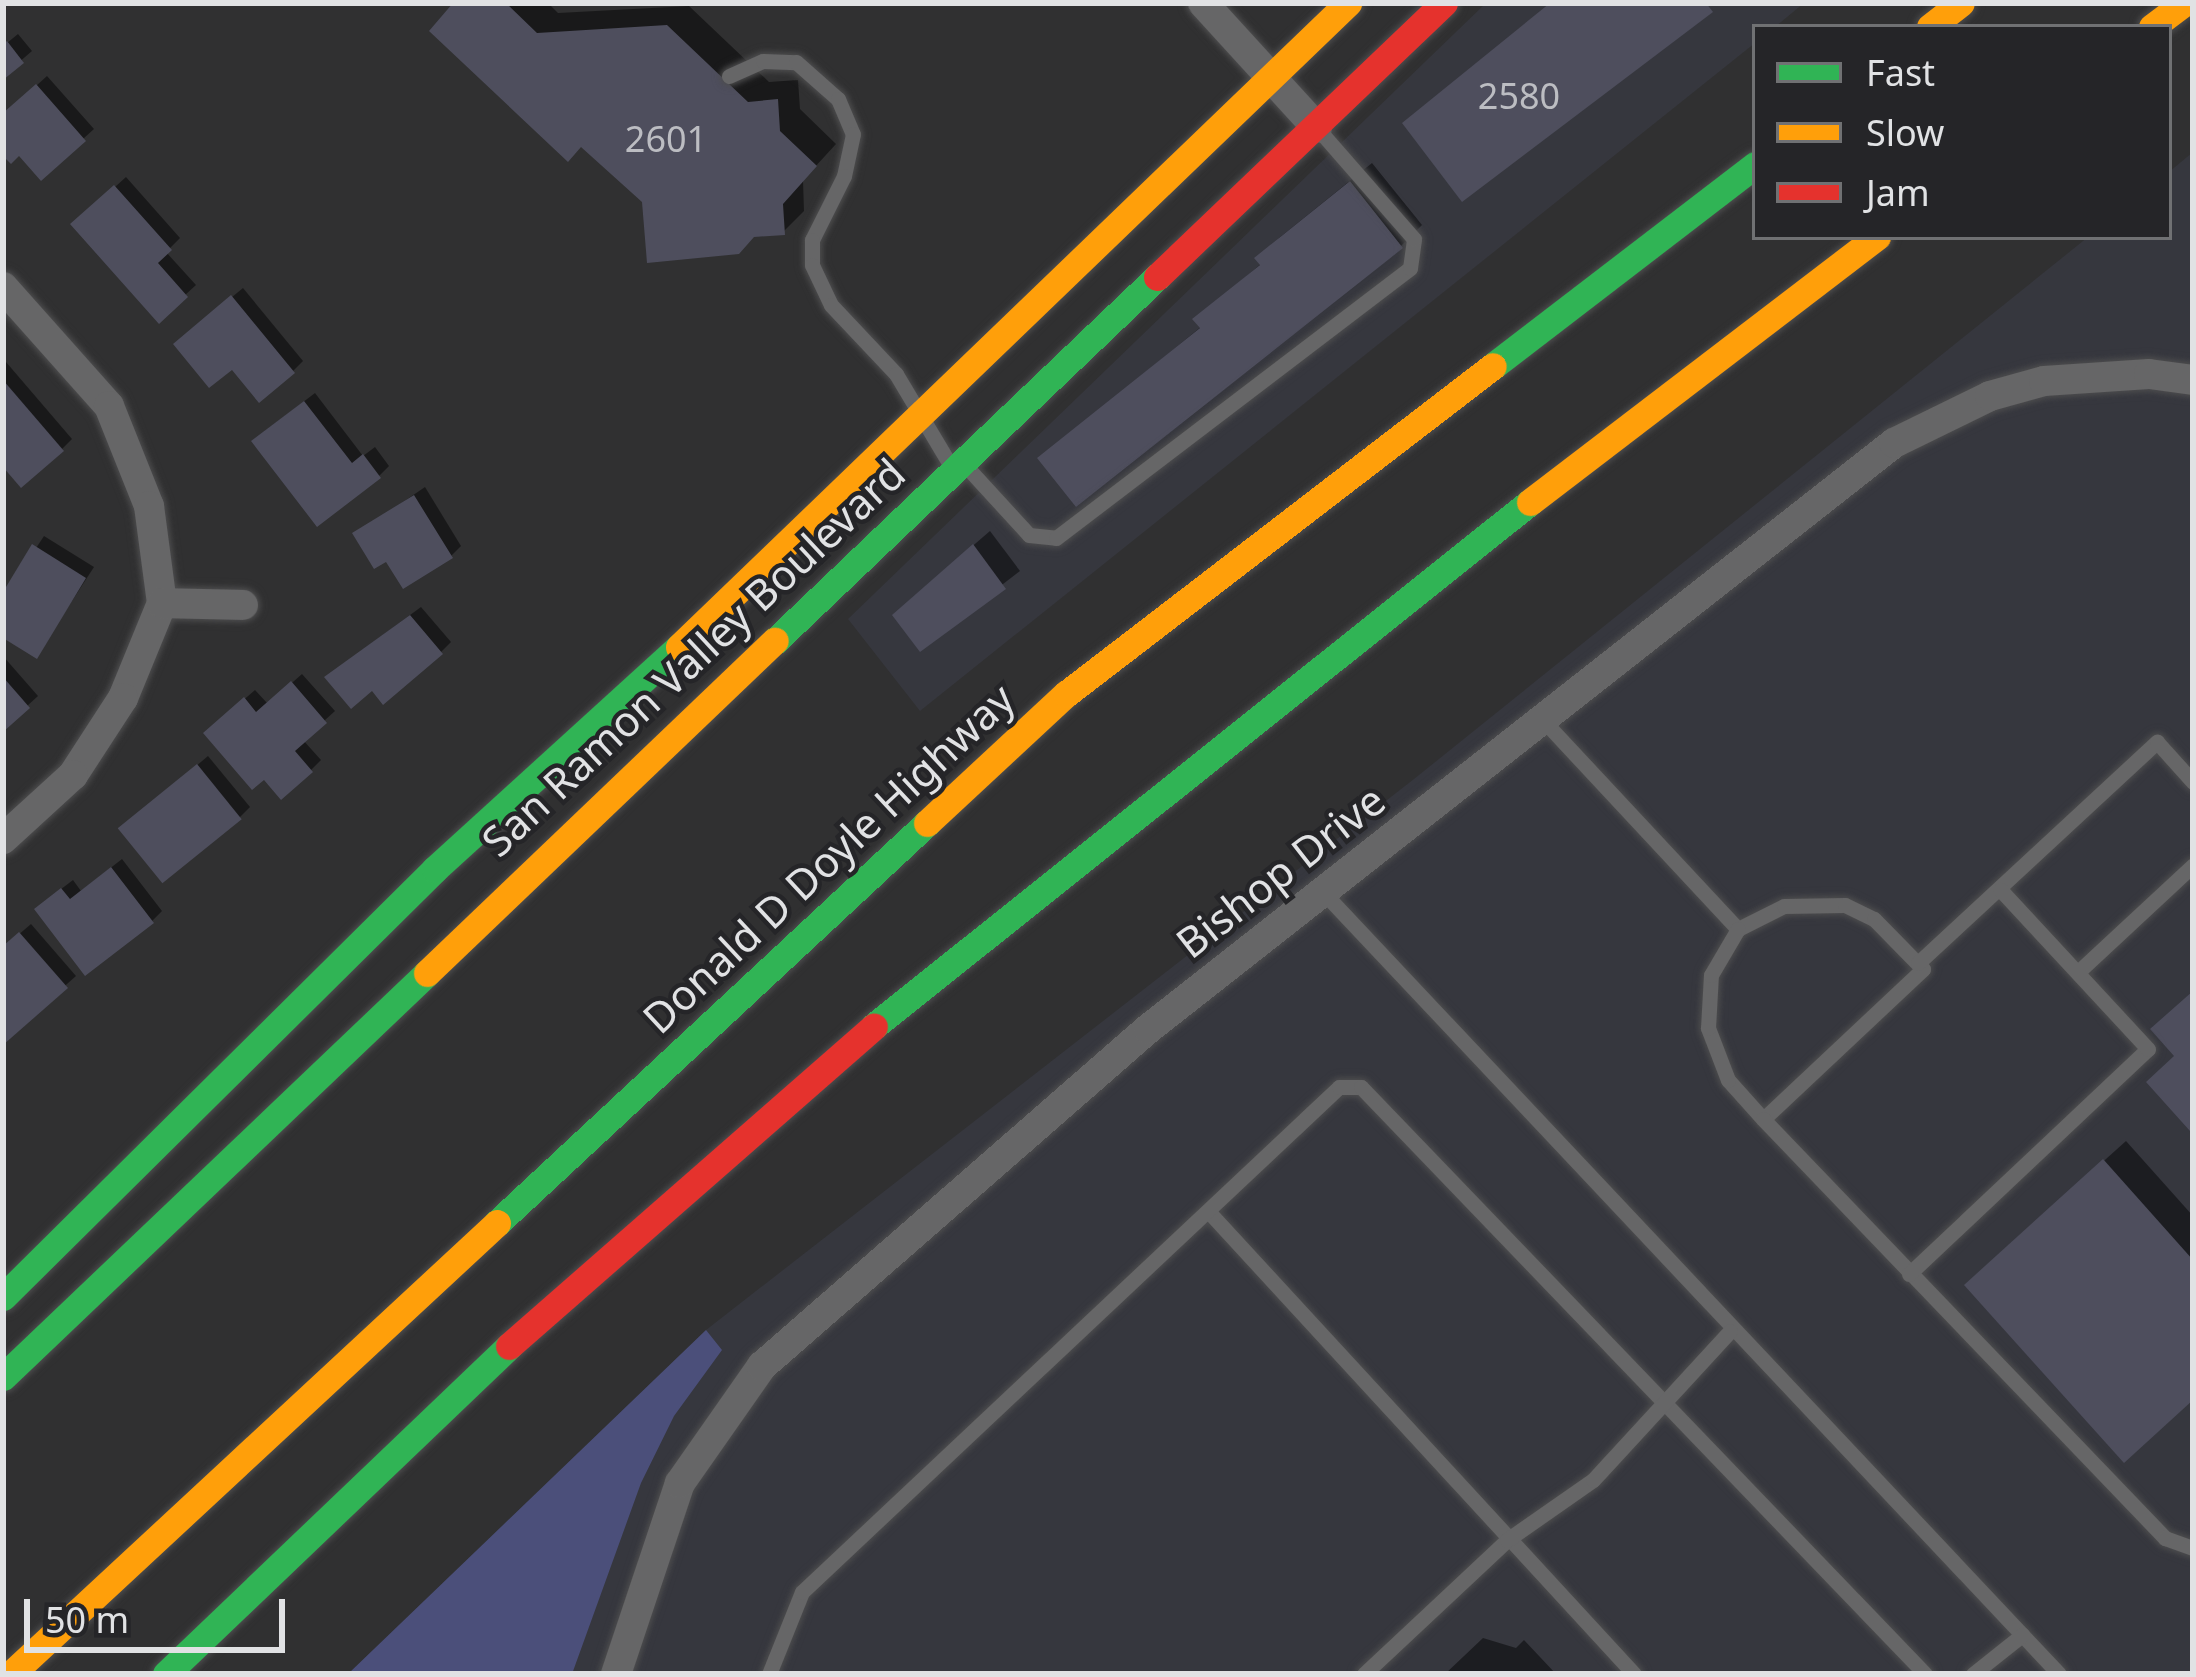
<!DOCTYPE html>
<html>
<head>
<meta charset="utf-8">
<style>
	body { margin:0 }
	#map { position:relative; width:2196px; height:1677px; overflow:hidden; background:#303031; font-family:"Noto Sans",sans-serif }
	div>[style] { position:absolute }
	.built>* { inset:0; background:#36373e }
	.green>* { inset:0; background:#4b4f7a }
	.shadow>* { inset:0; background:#0007 }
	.building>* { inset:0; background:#4e4e5d; transform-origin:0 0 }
	.roads { filter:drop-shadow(0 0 3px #4d4d4e) drop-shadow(0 0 3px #4d4d4e) }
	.lane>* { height:15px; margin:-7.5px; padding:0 7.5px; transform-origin:7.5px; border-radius:7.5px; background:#666667 }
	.street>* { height:30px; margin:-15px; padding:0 15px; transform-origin:15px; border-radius:15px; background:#666667 }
	.fast>* { height:27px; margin:-13.5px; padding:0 13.5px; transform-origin:13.5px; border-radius:13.5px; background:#30b455 }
	.slow>* { height:27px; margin:-13.5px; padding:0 13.5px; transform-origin:13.5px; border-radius:13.5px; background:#ff9f0a }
	.jam>* { height:27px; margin:-13.5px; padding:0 13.5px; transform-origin:13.5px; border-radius:13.5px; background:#e5322d }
	span { translate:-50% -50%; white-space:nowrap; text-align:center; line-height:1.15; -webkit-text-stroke:9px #252528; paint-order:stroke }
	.number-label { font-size:36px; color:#bcbdc2 }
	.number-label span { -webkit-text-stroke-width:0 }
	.street-label { font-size:42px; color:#e1e2e4 }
	.frame { position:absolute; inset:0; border:6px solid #e1e2e4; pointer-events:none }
	.legend { position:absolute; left:1752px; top:24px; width:420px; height:216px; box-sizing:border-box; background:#252528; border:3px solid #707173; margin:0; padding:15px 21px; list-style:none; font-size:36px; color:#e1e2e4 }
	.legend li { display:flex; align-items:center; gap:24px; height:60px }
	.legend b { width:60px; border:3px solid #707173 }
	.scale { position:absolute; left:24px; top:1599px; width:261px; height:54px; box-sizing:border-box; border:6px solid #e1e2e4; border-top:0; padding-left:15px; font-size:36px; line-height:42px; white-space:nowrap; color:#e1e2e4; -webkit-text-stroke:9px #252528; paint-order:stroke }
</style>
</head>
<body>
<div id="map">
	<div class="built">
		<i style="clip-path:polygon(1486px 3px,1804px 3px,1775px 27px,1755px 27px,1755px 43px,920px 711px,848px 619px)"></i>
		<i style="clip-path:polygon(2193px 152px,2193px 1674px,348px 1674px,706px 1330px,1414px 779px,2088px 237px,2169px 237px,2169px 172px)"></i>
	</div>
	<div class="green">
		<i style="clip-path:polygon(706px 1330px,722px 1350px,674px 1416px,641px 1483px,572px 1674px,348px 1674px)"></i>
	</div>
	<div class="shadow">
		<i style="clip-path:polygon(457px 3px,548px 3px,558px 13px,689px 6px,769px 82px,798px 80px,800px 109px,836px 144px,803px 180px,804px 211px,783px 232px,645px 201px,582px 144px)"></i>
		<i style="clip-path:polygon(18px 34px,32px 51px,3px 76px,3px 37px,7px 43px)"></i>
		<i style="clip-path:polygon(47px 76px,94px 129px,41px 177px,19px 152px,3px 151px,3px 116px)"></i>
		<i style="clip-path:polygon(1372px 163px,1422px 225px,1401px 246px,1041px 458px,1202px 326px,1196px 319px,1262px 263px,1279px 238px)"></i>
		<i style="clip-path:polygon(126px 177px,180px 238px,166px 252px,196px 285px,159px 319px,84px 215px)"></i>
		<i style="clip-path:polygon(243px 288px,303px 361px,293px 371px,232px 365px,186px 335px)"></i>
		<i style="clip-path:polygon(6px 362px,72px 439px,62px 449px,3px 462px)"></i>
		<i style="clip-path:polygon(315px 393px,363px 456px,375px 447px,389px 466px,379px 476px,265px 431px)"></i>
		<i style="clip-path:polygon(425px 487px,461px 546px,451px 556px,356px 534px)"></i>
		<i style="clip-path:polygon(990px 531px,1020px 571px,920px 648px,911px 599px)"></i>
		<i style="clip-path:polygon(44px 536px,94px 567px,37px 655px,3px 635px,3px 598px)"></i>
		<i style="clip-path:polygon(421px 607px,451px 642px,441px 652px,372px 687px,338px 668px)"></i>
		<i style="clip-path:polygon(3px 656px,38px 696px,3px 728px)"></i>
		<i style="clip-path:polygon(302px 674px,335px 711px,303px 740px,321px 760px,311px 770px,217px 723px,255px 690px,268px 704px)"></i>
		<i style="clip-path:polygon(208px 756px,250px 807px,240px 817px,132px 820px)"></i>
		<i style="clip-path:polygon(122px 859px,162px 911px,152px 921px,48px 899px,73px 880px,81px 891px)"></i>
		<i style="clip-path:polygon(31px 924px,76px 976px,3px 1041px,3px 948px)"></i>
		<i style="clip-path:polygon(2126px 1141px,2193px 1216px,2193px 1396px,1989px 1264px)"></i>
		<i style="clip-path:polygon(1483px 1638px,1516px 1648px,1524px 1640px,1556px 1674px,1445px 1674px)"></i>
	</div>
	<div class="building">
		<i style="clip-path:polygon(453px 3px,506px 3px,537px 33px,667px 25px,748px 102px,778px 99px,780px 131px,817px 166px,783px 204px,785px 235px,754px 237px,739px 254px,647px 263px,642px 202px,581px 147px,568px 162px,429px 31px)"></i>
		<i style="clip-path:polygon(1550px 3px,1706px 3px,1713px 12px,1462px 202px,1402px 123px)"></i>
		<i style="clip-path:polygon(7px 41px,24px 63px,3px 80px,3px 44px)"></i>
		<i style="clip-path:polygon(36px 84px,86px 141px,41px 181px,19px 156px,11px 164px,3px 156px,3px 113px)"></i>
		<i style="clip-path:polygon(1350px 181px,1403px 248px,1076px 507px,1037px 458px,1200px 328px,1192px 319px,1260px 265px,1254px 258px)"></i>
		<i style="clip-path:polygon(114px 185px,172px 250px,158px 263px,188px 297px,159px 324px,70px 224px)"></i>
		<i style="clip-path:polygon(231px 295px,295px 373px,259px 403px,232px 370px,209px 388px,173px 344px)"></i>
		<i style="clip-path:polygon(3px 380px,64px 451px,21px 488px,3px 467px)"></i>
		<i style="clip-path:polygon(304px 401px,352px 463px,363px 454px,381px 478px,317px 527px,251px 441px)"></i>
		<i style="clip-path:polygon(414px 495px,453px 558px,403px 589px,386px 562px,374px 569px,352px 533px)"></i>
		<i style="clip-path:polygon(32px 544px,86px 578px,37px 659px,3px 638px,3px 592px)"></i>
		<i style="clip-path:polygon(973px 544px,1006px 589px,920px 652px,892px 615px)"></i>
		<i style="clip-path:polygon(410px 615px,443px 654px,383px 705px,372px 691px,351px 709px,324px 677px)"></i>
		<i style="clip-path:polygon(3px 677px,30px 708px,3px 732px)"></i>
		<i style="clip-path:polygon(291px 681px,327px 723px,295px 751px,313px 772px,281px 800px,264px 780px,252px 790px,203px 733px,244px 697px,256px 712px)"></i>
		<i style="left:197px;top:764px;width:71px;height:102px;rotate:51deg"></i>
		<i style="clip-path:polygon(111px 867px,154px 923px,85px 976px,34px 909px,61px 888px,70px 899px)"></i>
		<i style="clip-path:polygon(19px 932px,68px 988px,3px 1045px,3px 946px)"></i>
		<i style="clip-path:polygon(2193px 991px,2193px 1128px,2190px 1131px,2146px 1082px,2174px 1056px,2150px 1029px)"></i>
		<i style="clip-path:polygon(2103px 1159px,2193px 1260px,2193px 1400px,2124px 1463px,1964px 1285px)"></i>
	</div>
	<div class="roads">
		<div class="lane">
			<i style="left:729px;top:76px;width:37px;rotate:-24deg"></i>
			<i style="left:763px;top:61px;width:33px;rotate:2deg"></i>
			<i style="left:796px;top:62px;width:56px;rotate:41.4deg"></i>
			<i style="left:838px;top:99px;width:38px;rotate:67deg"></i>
			<i style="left:853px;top:134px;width:43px;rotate:102.1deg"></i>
			<i style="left:844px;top:176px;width:72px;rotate:116.6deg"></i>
			<i style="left:812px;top:240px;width:25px;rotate:90deg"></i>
			<i style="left:812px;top:265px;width:44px;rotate:64.6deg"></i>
			<i style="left:831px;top:305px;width:95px;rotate:46.7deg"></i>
			<i style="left:896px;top:374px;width:109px;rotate:59.2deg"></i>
			<i style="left:964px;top:464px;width:96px;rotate:47.5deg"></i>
			<i style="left:1029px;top:535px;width:27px;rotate:6deg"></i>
			<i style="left:1056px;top:538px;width:445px;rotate:-37.3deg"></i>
			<i style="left:1410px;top:268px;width:29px;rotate:-82deg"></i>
			<i style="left:1414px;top:239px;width:147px;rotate:-131.1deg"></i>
			<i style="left:1541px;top:718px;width:289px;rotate:47deg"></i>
			<i style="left:1738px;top:929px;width:51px;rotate:-26.6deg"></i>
			<i style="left:1784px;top:906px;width:61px;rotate:-0.9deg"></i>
			<i style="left:1845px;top:905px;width:32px;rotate:26deg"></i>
			<i style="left:1874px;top:919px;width:70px;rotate:45.6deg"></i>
			<i style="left:1923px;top:969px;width:219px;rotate:136.8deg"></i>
			<i style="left:1763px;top:1119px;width:52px;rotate:-131.9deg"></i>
			<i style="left:1728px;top:1080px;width:56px;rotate:-111deg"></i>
			<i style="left:1708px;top:1028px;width:53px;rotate:-86.8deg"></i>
			<i style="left:1711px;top:975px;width:53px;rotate:-59.6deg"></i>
			<i style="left:1322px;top:891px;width:1075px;rotate:46.73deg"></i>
			<i style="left:1918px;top:963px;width:326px;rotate:-42.8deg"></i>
			<i style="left:2157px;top:742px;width:54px;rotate:48deg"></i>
			<i style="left:2078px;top:972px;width:157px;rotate:-42.9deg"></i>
			<i style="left:1763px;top:1119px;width:581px;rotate:46.19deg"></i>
			<i style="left:2165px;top:1538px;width:30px;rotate:20deg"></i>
			<i style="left:1208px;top:1211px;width:629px;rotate:47.38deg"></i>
			<i style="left:1909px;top:1274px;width:328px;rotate:-43.3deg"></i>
			<i style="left:2148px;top:1049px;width:217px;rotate:-132.8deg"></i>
			<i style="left:769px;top:1674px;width:88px;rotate:-68.1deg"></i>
			<i style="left:802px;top:1592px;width:737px;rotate:-43.24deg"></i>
			<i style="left:1339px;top:1087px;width:22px"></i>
			<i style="left:1361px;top:1087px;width:814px;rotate:46.14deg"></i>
			<i style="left:1364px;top:1674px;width:196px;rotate:-43.1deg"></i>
			<i style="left:1507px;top:1540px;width:105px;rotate:-34.9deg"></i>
			<i style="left:1593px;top:1480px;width:202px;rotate:-47.4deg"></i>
			<i style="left:1973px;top:1674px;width:63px;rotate:-38.5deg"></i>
		</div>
		<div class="street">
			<i style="left:1203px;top:3px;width:169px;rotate:47.6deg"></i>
			<i style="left:3px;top:287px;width:159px;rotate:48.3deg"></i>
			<i style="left:109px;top:406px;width:108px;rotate:68.2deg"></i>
			<i style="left:149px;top:506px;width:98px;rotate:82.4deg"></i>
			<i style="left:162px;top:603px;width:103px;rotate:112.3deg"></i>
			<i style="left:123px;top:698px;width:92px;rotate:123deg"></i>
			<i style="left:73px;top:775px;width:95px;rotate:137.6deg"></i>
			<i style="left:162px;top:603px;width:81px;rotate:1.4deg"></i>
			<i style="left:616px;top:1674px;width:201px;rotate:-71.5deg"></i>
			<i style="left:680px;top:1483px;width:143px;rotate:-55deg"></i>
			<i style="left:762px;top:1366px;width:512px;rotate:-41.12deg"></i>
			<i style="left:1148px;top:1029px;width:949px;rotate:-38.15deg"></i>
			<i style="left:1894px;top:443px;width:107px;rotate:-26.1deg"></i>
			<i style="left:1990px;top:396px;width:56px;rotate:-15.5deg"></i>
			<i style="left:2044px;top:381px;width:105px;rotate:-3.8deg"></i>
			<i style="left:2149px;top:374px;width:44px;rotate:7.8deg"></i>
		</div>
		<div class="fast">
			<i style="left:1493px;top:366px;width:330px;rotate:-37.5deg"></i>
			<i style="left:775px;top:641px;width:528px;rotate:-43.62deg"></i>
			<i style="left:874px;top:1026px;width:840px;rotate:-38.62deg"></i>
			<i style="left:497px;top:1223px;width:587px;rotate:-42.93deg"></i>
			<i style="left:3px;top:1297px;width:608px;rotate:-44.73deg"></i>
			<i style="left:435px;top:869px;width:330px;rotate:-42.3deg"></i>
			<i style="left:3px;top:1377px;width:586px;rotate:-43.62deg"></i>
			<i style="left:166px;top:1674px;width:475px;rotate:-43.7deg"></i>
		</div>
		<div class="slow">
			<i style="left:1930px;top:27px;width:39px;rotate:-38deg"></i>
			<i style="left:2152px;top:27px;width:40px;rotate:-37deg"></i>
			<i style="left:1530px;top:502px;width:437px;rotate:-37.4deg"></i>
			<i style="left:679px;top:647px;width:929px;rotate:-43.91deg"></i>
			<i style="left:927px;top:823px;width:190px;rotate:-42.9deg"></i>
			<i style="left:1066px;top:694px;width:538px;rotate:-37.53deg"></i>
			<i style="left:427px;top:973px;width:481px;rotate:-43.7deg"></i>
			<i style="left:11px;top:1674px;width:663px;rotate:-42.86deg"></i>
		</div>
		<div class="jam">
			<i style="left:1157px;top:277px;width:397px;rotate:-43.7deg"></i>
			<i style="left:509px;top:1346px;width:485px;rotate:-41.2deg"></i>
		</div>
	</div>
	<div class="number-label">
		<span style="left:1519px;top:96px">2580</span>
		<span style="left:666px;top:139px">2601</span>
	</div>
	<div class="street-label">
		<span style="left:693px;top:657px;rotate:-43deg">San Ramon Valley Boulevard</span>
		<span style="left:828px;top:858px;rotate:-43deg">Donald D Doyle Highway</span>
		<span style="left:1280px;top:871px;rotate:-38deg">Bishop Drive</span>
	</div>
	<div class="frame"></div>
	<ul class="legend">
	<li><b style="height:15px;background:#30b455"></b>Fast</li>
	<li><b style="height:15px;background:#ff9f0a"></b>Slow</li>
	<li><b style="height:15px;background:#e5322d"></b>Jam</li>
	</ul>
	<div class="scale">50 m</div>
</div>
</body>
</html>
